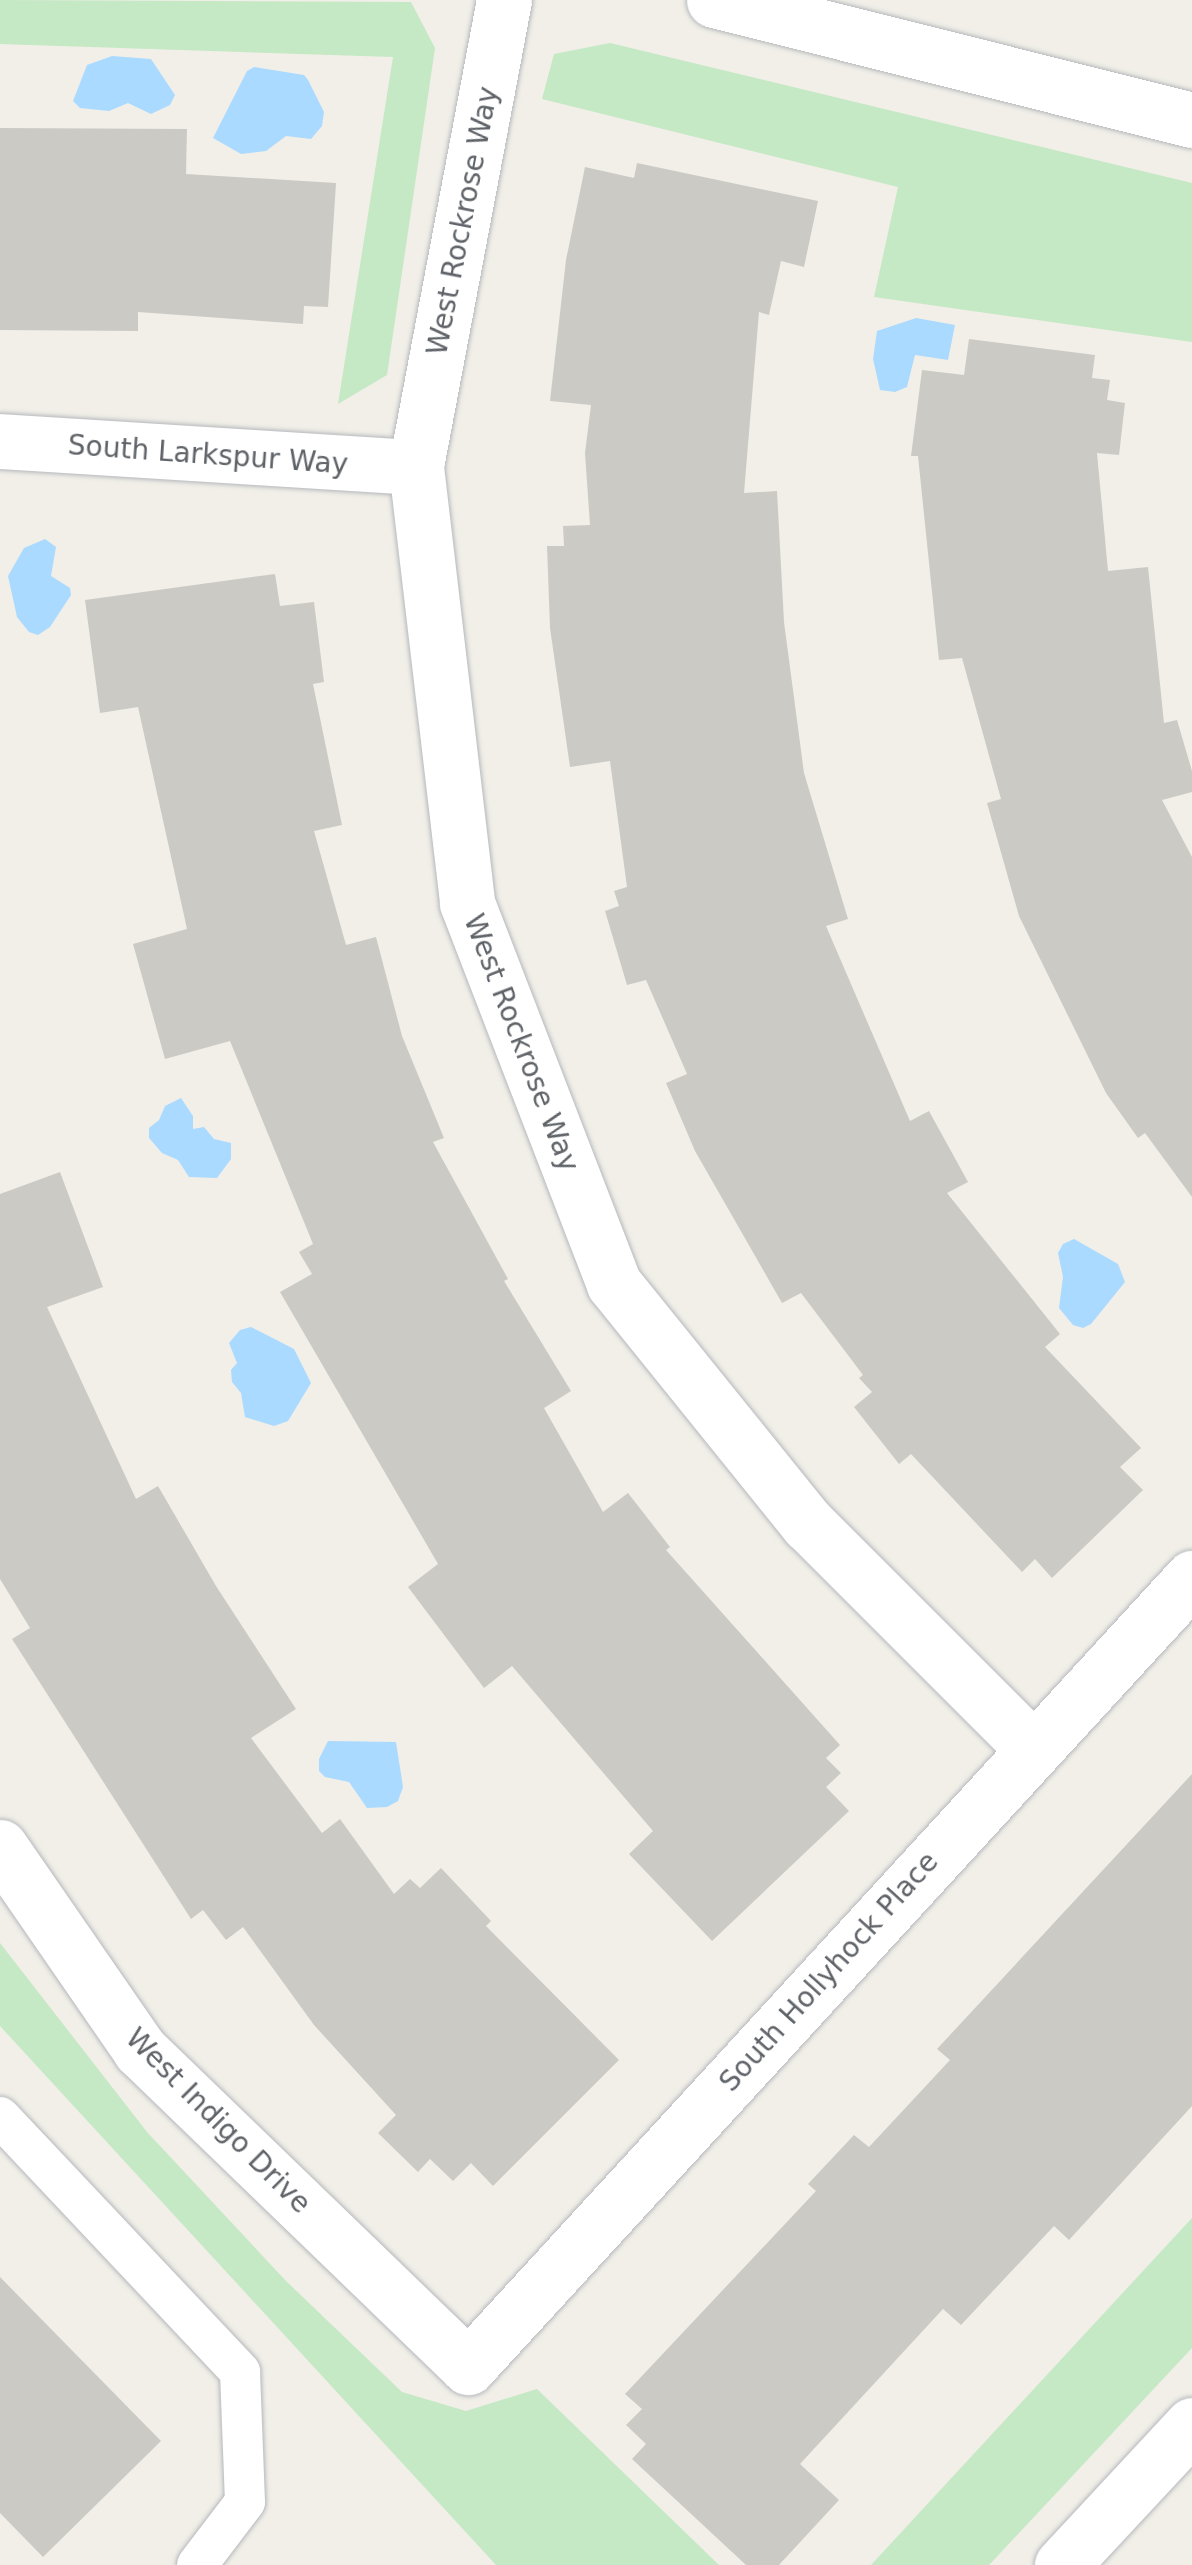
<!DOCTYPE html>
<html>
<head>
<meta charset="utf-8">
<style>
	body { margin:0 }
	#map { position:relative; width:1192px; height:2565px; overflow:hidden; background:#f1efe8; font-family:"DejaVu Sans",sans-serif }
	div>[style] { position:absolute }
	.green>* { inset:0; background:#c5e8c5 }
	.water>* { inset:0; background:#aadaff }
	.building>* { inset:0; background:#cccac5 }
	.roads { filter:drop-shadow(0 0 2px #b5b8bc) drop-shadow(0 0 2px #b5b8bc) }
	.service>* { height:40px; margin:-20px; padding:0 20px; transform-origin:20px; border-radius:20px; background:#fff }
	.minor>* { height:55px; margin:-27.5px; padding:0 27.5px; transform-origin:27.5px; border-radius:27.5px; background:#fff }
	.tertiary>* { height:55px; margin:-27.5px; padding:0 27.5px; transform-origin:27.5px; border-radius:27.5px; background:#fff }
	.secondary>* { height:55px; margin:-27.5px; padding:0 27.5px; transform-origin:27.5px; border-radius:27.5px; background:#fff }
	span { translate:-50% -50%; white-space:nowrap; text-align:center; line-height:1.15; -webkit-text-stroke:10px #fff; paint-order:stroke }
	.street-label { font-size:28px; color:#5f6368 }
</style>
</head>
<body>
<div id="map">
	<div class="green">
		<i style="clip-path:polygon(0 0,411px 2px,435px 48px,387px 375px,338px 404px,393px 57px,0 44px)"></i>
		<i style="clip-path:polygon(610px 43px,1192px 183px,1192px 342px,874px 297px,898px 187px,542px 99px,554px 54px)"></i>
		<i style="clip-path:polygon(0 1943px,147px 2132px,286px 2281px,402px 2392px,466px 2411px,537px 2389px,719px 2565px,496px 2565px,0 2026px)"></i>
		<i style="clip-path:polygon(1192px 2218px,1192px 2348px,989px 2565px,871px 2565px)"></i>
	</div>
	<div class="water">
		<i style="clip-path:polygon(112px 56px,151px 59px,175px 95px,170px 105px,151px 114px,128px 103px,109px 111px,80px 108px,73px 101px,87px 65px)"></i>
		<i style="clip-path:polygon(254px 67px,304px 75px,308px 80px,324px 112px,322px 126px,311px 139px,286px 136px,266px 151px,241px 154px,213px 138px,247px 71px)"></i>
		<i style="clip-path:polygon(916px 318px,955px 325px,948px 360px,915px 355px,907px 387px,895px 392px,880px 390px,873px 359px,877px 331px)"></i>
		<i style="clip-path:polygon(45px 539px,56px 547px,51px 576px,70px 588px,71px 595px,50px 627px,38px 635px,29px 632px,17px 617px,8px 576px,24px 548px)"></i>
		<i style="clip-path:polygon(181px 1098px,193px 1116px,193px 1129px,204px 1127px,214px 1139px,231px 1143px,231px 1159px,217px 1178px,189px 1177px,178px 1160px,162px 1153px,149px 1138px,149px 1128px,159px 1120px,165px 1106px)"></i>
		<i style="clip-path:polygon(1074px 1239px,1118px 1264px,1125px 1282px,1091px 1324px,1083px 1328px,1073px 1325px,1059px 1308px,1063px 1277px,1058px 1253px,1063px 1244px)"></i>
		<i style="clip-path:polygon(251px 1327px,294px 1349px,311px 1383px,288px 1421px,274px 1426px,245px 1417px,241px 1393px,232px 1382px,231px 1370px,237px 1363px,229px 1343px,240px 1330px)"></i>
		<i style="clip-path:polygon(328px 1741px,396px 1742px,403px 1787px,398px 1801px,387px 1807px,367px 1808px,349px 1782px,325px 1777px,319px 1771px,319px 1759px)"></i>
	</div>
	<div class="building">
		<i style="clip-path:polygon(0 128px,187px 129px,186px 174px,336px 183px,328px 307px,304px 306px,303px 324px,138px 312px,138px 331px,0 330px)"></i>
		<i style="clip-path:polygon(637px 163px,818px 201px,804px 267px,781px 261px,769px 315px,759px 312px,744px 493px,777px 491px,784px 622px,804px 773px,848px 919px,826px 926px,910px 1121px,929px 1111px,968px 1182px,947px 1193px,1060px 1334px,1045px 1347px,1141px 1448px,1120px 1467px,1143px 1490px,1052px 1578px,1035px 1559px,1022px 1572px,911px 1454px,899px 1464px,854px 1407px,872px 1392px,859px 1378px,863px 1375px,801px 1293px,782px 1303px,695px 1151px,666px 1083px,687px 1074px,646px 980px,627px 985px,605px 911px,619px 906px,614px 891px,627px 887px,610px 761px,570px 767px,550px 628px,547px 546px,564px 546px,563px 526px,590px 525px,585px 453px,591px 405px,550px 401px,566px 260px,585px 167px,634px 178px)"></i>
		<i style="clip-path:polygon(969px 339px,1095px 355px,1092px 378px,1110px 380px,1107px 400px,1125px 403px,1119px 455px,1097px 453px,1108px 571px,1148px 567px,1164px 723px,1177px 720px,1192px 771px,1192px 792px,1162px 800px,1192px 857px,1192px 1197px,1145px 1133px,1138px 1138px,1106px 1093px,1019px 916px,987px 803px,1001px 799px,962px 658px,939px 660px,918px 456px,911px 456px,922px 370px,964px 375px)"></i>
		<i style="clip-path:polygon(275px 574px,280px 606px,314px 602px,324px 682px,313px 684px,342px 825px,314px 831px,346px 945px,376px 937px,402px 1036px,444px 1138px,433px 1142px,508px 1279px,504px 1281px,571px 1391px,544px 1408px,603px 1512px,628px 1493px,670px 1547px,666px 1550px,840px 1745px,826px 1758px,841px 1773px,826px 1787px,849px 1811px,712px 1941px,629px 1854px,653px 1831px,512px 1666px,484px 1688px,408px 1587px,438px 1564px,280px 1292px,312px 1274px,299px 1252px,313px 1244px,230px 1041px,165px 1059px,133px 944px,187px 929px,138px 707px,100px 713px,85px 600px)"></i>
		<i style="clip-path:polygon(60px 1172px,103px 1287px,47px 1307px,136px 1499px,158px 1486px,216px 1586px,296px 1709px,251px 1738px,322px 1833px,340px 1819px,394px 1894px,410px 1879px,420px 1888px,441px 1868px,491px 1921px,486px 1926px,619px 2060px,493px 2186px,471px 2163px,453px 2181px,430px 2159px,418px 2172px,378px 2133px,396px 2115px,314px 2025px,243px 1927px,226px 1940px,203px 1910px,191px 1919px,12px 1639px,30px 1628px,0 1579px,0 1194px)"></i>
		<i style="clip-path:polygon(1192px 1774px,1192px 2106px,1069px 2240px,1054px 2226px,961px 2325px,943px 2309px,800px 2464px,839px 2500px,779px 2565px,746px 2565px,632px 2459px,646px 2444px,626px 2425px,642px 2409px,625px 2394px,816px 2191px,808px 2184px,854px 2135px,869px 2147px,950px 2060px,937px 2049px)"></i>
		<i style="clip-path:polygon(0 2277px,161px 2441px,43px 2557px,0 2513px)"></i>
	</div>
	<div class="roads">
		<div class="service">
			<i style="left:0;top:2117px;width:350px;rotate:46.7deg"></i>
			<i style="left:240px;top:2372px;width:130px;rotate:87.8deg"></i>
			<i style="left:245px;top:2502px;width:79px;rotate:127.3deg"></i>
		</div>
		<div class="minor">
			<i style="left:504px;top:0;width:475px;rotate:100.7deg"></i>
			<i style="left:416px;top:467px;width:439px;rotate:83.3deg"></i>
			<i style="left:467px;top:903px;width:408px;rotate:68.9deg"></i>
			<i style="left:614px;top:1284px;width:309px;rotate:51.1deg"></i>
			<i style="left:808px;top:1524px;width:318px;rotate:45deg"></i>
			<i style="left:0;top:441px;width:417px;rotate:3.6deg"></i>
			<i style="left:0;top:1847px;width:247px;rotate:55.4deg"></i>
			<i style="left:140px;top:2050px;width:456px;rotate:44deg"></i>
			<i style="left:468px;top:2367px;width:1071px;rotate:-47.46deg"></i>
		</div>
		<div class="tertiary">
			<i style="left:714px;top:0;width:493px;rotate:14.1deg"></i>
		</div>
		<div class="secondary">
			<i style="left:1062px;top:2565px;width:191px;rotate:-47.1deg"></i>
		</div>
	</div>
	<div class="street-label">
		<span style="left:463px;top:221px;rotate:-79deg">West Rockrose Way</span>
		<span style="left:208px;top:455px;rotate:4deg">South Larkspur Way</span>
		<span style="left:521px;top:1043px;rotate:69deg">West Rockrose Way</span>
		<span style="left:829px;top:1972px;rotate:-48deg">South Hollyhock Place</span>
		<span style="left:218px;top:2121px;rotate:45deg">West Indigo Drive</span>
	</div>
</div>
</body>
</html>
